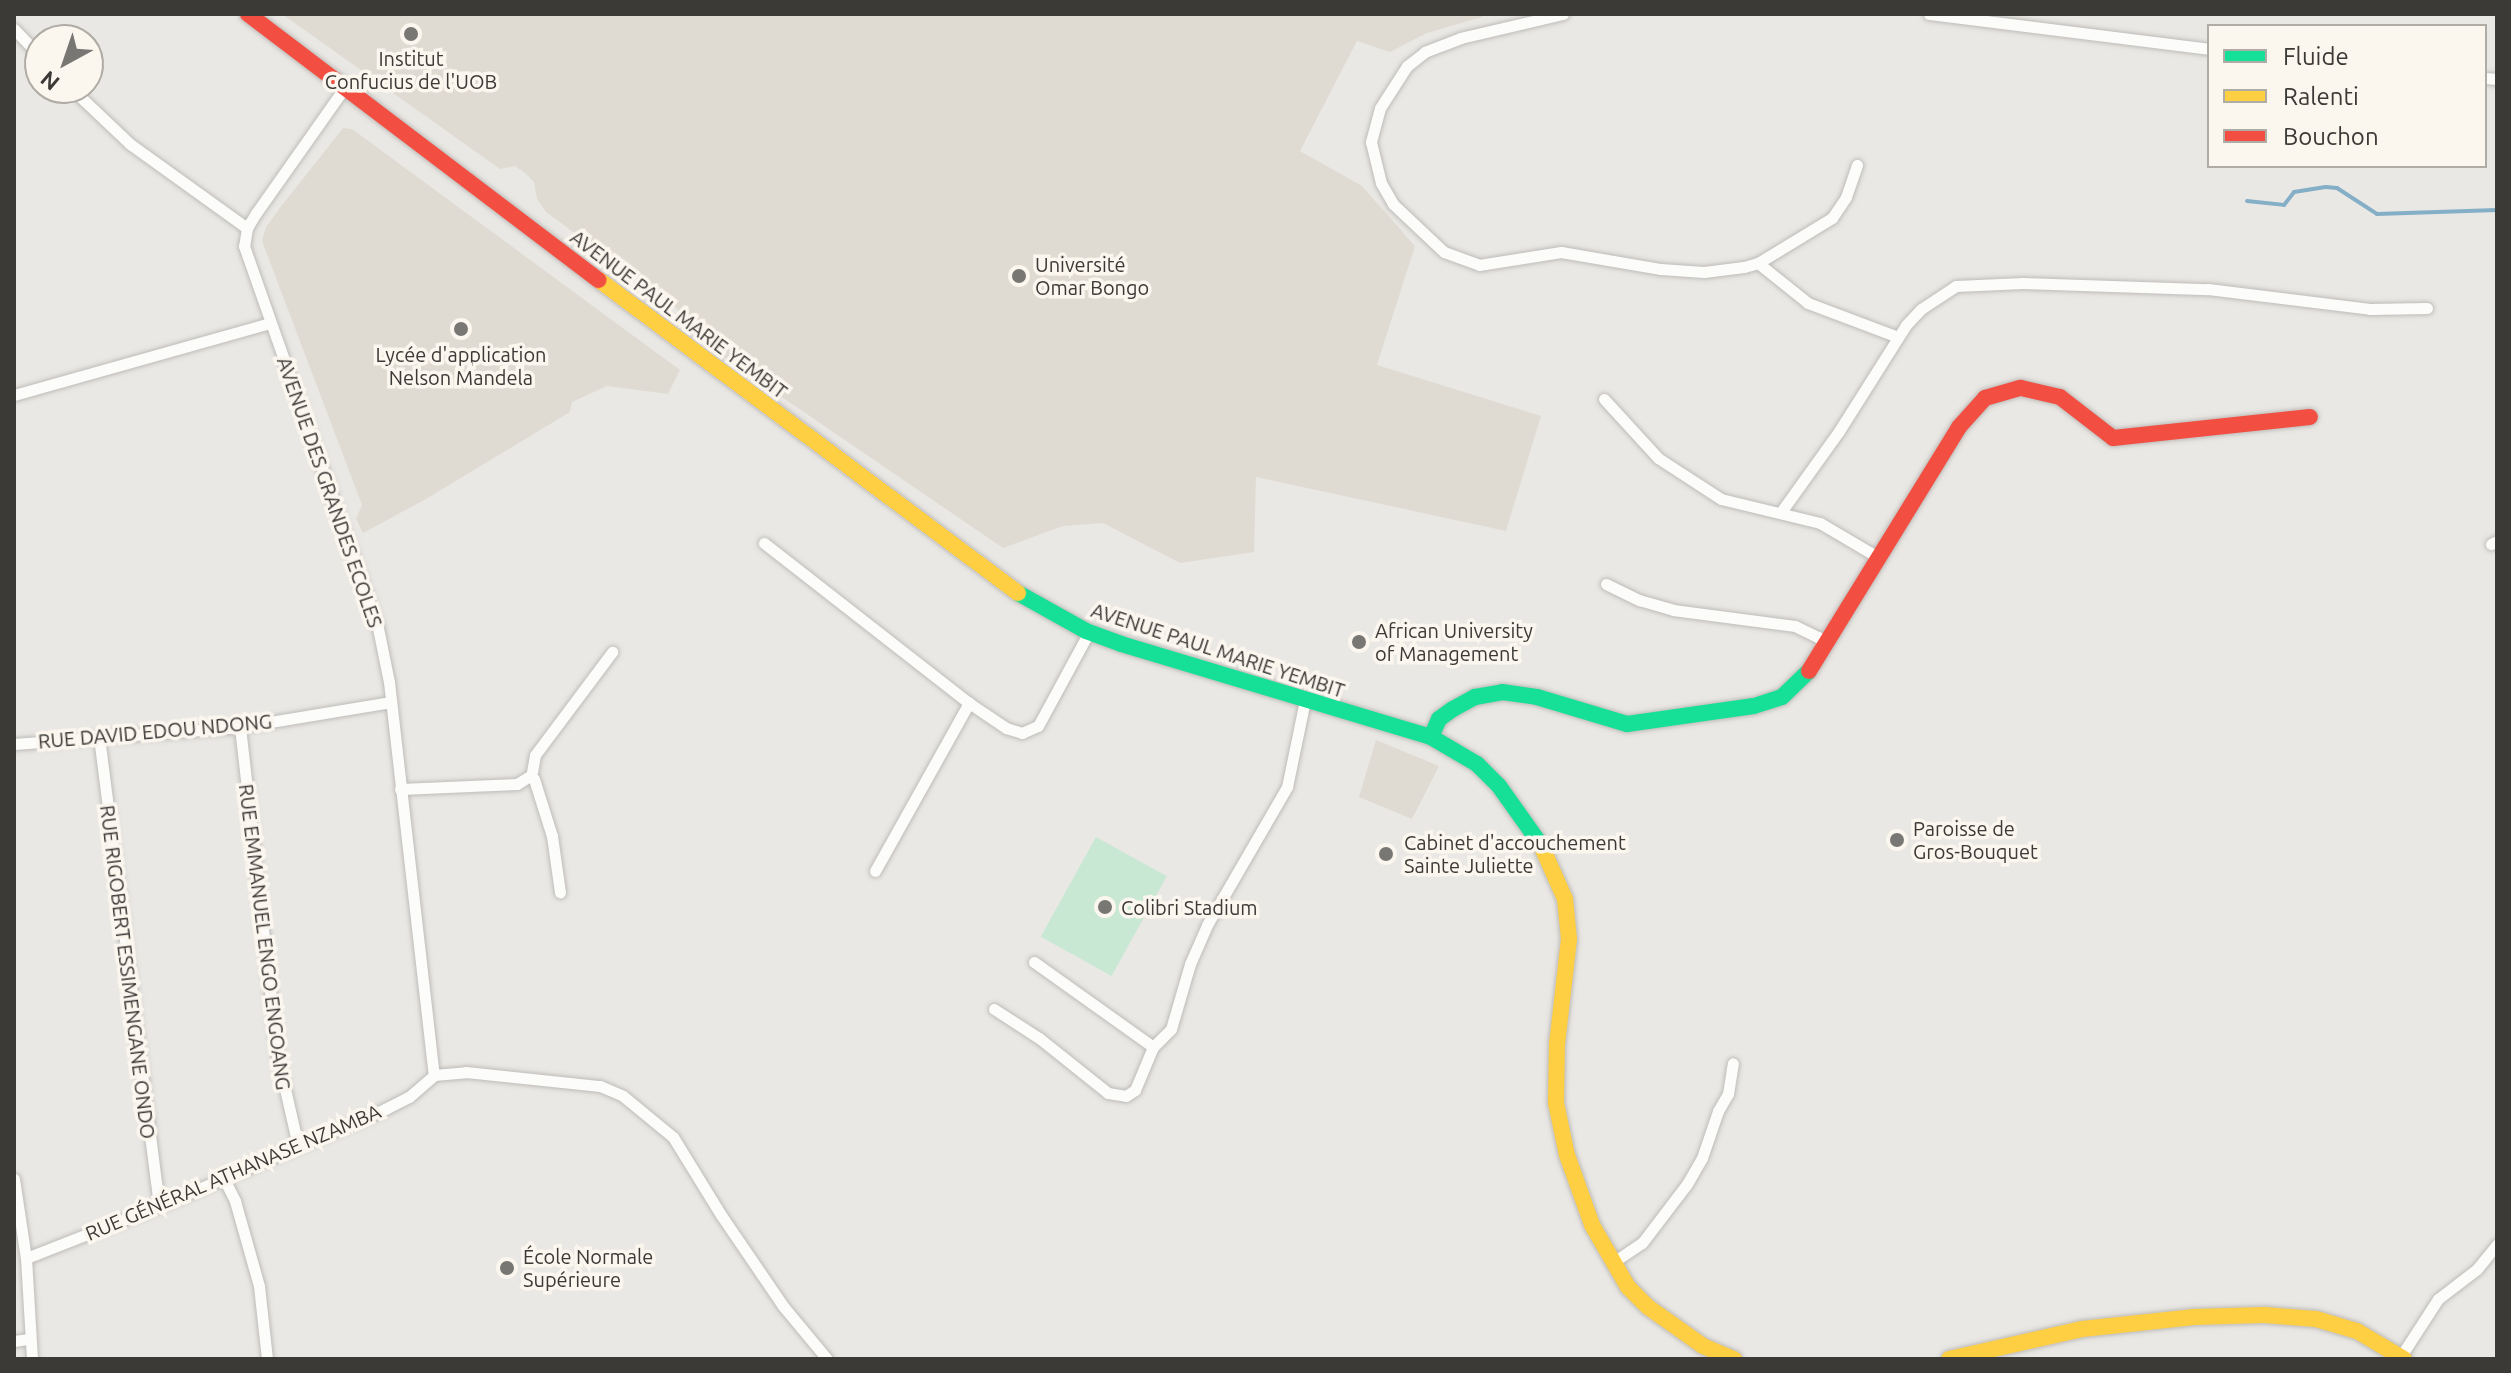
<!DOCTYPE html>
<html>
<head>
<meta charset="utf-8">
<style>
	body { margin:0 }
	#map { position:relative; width:2511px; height:1373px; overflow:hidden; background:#eae8e4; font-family:Ubuntu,sans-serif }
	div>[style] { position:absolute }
	.built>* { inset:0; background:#e0dbd2 }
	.green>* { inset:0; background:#c8e8d4; transform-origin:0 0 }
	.stream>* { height:4px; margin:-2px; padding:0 2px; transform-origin:2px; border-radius:2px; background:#84afc7 }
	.roads { filter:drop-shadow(0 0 2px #bebcb9) drop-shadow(0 0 2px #bebcb9) }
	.street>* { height:11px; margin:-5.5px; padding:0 5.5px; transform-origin:5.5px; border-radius:5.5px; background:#fcfcfb }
	.fast>* { height:16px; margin:-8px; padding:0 8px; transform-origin:8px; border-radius:8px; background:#16e098 }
	.slow>* { height:16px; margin:-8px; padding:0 8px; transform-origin:8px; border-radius:8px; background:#ffcf43 }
	.jam>* { height:16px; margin:-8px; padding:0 8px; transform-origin:8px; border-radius:8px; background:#f24e42 }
	.dots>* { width:22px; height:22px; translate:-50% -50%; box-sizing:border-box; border:4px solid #fbf6ee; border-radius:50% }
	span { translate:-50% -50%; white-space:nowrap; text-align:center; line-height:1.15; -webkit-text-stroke:7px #fbf6ee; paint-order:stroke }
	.poi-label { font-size:20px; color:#3c3a37 }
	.left { translate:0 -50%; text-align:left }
	.street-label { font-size:20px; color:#3c3a37 }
	.frame { position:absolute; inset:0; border:16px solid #3c3a37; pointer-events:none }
	.legend { position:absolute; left:2207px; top:24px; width:280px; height:144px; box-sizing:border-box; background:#fbf6ee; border:2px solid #afaba5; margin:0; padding:10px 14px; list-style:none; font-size:24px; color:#3c3a37 }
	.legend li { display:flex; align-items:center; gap:16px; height:40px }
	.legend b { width:40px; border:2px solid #afaba5 }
	.north { position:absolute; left:24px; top:24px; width:80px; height:80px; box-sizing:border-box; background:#fbf6ee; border:2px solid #afaba5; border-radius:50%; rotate:220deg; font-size:22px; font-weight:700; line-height:32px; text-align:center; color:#3c3a37 }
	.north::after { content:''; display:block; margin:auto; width:28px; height:36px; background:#797774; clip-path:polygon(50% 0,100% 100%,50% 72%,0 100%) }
</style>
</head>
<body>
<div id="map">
	<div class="built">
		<i style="clip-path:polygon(282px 14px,1481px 14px,1482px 17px,1427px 33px,1390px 52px,1357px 41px,1300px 151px,1362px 186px,1415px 246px,1377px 365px,1541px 416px,1506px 531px,1256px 477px,1254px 552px,1180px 563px,1103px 523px,1063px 526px,1003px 548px,729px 361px,674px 306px,546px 212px,537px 199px,534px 182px,525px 173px,515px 166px,500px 169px)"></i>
		<i style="clip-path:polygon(343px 128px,352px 129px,680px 370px,668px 394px,607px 386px,572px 402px,570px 412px,426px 499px,363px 533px,356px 519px,362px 505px,262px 241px,266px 227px,279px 209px)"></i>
		<i style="clip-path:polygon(1376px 740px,1439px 766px,1412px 819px,1359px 797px)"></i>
	</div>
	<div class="green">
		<i style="left:1096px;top:837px;width:81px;height:114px;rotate:29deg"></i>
	</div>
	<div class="stream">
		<i style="left:2247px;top:201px;width:37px;rotate:6deg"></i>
		<i style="left:2284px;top:205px;width:16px;rotate:-52deg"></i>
		<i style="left:2294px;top:192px;width:32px;rotate:-9deg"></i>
		<i style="left:2326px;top:187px;width:11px;rotate:5deg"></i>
		<i style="left:2337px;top:188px;width:48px;rotate:33deg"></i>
		<i style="left:2377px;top:214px;width:120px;rotate:-1.9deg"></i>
	</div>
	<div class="roads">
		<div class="street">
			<i style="left:1563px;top:14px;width:105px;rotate:166.8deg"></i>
			<i style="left:1461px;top:38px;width:39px;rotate:159deg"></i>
			<i style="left:1425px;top:52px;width:23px;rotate:142deg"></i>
			<i style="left:1407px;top:66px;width:50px;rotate:122.7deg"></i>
			<i style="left:1380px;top:108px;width:35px;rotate:105deg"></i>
			<i style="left:1371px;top:142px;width:42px;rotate:76.3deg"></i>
			<i style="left:1381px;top:183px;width:24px;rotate:60deg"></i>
			<i style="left:1393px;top:204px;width:70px;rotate:43.3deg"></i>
			<i style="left:1444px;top:252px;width:37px;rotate:20deg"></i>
			<i style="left:1479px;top:265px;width:83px;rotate:-9deg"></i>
			<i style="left:1561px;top:252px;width:100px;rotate:9.7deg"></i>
			<i style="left:1660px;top:269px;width:44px;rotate:3.9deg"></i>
			<i style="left:1704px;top:272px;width:40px;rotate:-7.1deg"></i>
			<i style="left:1744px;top:267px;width:15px;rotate:-16deg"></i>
			<i style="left:1758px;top:263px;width:87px;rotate:-31.3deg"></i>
			<i style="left:1832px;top:218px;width:25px;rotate:-56deg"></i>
			<i style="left:1846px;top:197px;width:34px;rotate:-71deg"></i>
			<i style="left:1929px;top:14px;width:282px;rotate:7.1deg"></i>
			<i style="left:14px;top:29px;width:37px;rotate:46deg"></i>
			<i style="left:2485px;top:78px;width:12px;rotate:5deg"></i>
			<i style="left:345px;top:87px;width:154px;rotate:125.2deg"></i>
			<i style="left:256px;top:213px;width:17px;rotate:121deg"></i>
			<i style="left:247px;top:228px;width:18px;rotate:99deg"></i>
			<i style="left:244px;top:246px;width:400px;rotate:70.6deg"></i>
			<i style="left:377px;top:623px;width:60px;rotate:78.5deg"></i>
			<i style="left:389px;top:682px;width:396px;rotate:83.5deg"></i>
			<i style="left:71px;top:88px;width:81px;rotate:43.5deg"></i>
			<i style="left:130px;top:144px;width:144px;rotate:35.7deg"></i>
			<i style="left:1758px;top:263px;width:64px;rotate:38.7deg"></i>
			<i style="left:1808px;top:303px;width:96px;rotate:20.7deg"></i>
			<i style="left:14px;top:395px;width:266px;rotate:-15.7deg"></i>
			<i style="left:1604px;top:399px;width:80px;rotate:47.5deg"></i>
			<i style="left:1658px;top:458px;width:75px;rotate:33.1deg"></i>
			<i style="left:1721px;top:499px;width:102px;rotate:13.6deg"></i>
			<i style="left:1820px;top:523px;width:65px;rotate:30.5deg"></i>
			<i style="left:1781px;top:512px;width:100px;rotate:-54.4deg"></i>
			<i style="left:1839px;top:431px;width:125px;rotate:-57.7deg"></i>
			<i style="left:1906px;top:325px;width:22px;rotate:-47deg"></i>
			<i style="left:1921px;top:309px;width:42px;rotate:-33.3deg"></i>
			<i style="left:1956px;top:286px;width:67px;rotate:-2.6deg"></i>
			<i style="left:2023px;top:283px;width:185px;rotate:1.9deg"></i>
			<i style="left:2208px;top:289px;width:163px;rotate:7deg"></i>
			<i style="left:2370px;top:309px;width:57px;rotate:-1deg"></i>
			<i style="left:764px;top:543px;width:260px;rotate:38deg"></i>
			<i style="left:969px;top:703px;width:45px;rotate:34deg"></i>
			<i style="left:1006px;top:728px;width:17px;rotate:17deg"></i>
			<i style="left:1022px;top:733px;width:17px;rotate:-24deg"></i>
			<i style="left:1038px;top:726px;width:107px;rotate:-61.5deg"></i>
			<i style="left:2491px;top:544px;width:7px;rotate:-27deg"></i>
			<i style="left:1606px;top:584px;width:37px;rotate:26deg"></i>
			<i style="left:1639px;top:600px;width:35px;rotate:16deg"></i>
			<i style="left:1673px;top:610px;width:123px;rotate:7.5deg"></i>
			<i style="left:1795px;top:626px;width:25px;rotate:26deg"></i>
			<i style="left:1818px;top:637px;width:12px;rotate:48deg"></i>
			<i style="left:240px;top:727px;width:329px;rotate:83.5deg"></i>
			<i style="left:277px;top:1054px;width:94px;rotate:77.1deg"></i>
			<i style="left:99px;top:737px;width:473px;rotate:82.7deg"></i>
			<i style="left:14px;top:744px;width:227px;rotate:-4.3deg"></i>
			<i style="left:240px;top:727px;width:153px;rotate:-9.4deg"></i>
			<i style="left:532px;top:772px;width:17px;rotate:-80deg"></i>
			<i style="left:535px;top:755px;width:129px;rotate:-53.2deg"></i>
			<i style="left:534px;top:779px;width:60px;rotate:72.5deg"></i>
			<i style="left:552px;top:836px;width:57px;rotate:81.9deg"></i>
			<i style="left:400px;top:789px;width:117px;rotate:-2.4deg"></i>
			<i style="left:517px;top:784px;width:13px;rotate:-32deg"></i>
			<i style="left:875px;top:871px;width:193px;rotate:-60.8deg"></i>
			<i style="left:1034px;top:962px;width:146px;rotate:35.5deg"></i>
			<i style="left:994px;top:1009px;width:54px;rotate:32.8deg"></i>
			<i style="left:1039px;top:1038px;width:88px;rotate:38.6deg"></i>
			<i style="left:1108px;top:1093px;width:18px;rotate:9deg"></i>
			<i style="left:1126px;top:1096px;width:11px;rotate:-34deg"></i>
			<i style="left:1135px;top:1090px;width:47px;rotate:-67.3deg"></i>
			<i style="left:1153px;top:1047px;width:25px;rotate:-45deg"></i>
			<i style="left:1171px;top:1029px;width:68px;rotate:-73.7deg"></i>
			<i style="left:1190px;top:964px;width:43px;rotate:-66.4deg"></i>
			<i style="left:1207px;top:925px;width:160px;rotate:-59.9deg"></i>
			<i style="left:1287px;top:787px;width:89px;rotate:-78.3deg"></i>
			<i style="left:434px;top:1075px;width:32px;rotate:-5deg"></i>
			<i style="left:466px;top:1072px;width:135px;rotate:6deg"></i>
			<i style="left:600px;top:1086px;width:25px;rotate:23deg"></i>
			<i style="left:623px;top:1096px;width:65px;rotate:39.4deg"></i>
			<i style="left:673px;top:1137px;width:92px;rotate:58.4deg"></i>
			<i style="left:721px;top:1215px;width:110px;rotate:55.7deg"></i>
			<i style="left:783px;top:1306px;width:69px;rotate:50.3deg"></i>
			<i style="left:14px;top:1179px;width:80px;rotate:81.4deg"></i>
			<i style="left:26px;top:1258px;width:101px;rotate:86.6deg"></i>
			<i style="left:224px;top:1179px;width:25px;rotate:63deg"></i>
			<i style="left:235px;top:1201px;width:88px;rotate:74.2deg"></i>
			<i style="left:259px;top:1286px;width:73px;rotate:83.7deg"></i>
			<i style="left:26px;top:1258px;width:143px;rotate:-21.4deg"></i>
			<i style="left:159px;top:1206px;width:246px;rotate:-23.2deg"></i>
			<i style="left:385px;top:1109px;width:27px;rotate:-27deg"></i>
			<i style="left:409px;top:1097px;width:33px;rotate:-41deg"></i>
			<i style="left:1612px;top:1263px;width:36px;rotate:-34deg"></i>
			<i style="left:1642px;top:1243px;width:74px;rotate:-52.7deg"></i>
			<i style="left:1687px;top:1184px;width:30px;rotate:-60deg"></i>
			<i style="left:1702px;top:1158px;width:50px;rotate:-71.2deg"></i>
			<i style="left:1718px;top:1111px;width:20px;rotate:-60deg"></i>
			<i style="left:1728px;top:1094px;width:31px;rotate:-81deg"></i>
			<i style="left:14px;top:1341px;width:15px;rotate:-8deg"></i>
			<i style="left:2401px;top:1356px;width:68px;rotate:-57deg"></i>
			<i style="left:2438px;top:1299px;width:49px;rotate:-37.6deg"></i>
			<i style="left:2477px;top:1269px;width:32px;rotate:-51deg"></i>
		</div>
		<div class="fast">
			<i style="left:1018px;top:593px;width:78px;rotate:29.2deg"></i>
			<i style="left:1086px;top:631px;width:37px;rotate:20deg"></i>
			<i style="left:1121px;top:644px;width:324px;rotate:16.7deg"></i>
			<i style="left:1431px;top:737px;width:53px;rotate:30.4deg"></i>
			<i style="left:1477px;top:764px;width:31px;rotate:45deg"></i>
			<i style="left:1499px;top:786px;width:72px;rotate:54.6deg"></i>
			<i style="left:1431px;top:737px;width:20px;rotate:-66deg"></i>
			<i style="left:1439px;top:719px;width:17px;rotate:-36deg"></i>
			<i style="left:1453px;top:709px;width:25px;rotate:-29deg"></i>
			<i style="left:1475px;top:697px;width:27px;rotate:-10deg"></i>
			<i style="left:1502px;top:692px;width:35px;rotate:8deg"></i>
			<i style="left:1537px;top:697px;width:94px;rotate:16.7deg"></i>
			<i style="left:1627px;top:724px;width:128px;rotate:-8.1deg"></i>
			<i style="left:1754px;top:706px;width:29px;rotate:-18deg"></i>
			<i style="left:1782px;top:697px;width:37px;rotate:-44deg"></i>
		</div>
		<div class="slow">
			<i style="left:599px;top:280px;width:523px;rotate:36.76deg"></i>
			<i style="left:1541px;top:845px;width:59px;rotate:66deg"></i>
			<i style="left:1565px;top:899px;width:40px;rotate:84.3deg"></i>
			<i style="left:1569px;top:939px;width:106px;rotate:96.5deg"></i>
			<i style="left:1557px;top:1044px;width:59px;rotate:91deg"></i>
			<i style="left:1556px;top:1103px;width:53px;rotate:78.1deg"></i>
			<i style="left:1567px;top:1155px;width:74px;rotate:70.3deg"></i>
			<i style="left:1592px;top:1225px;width:72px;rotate:59.9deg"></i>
			<i style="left:1628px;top:1287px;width:28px;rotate:45deg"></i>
			<i style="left:1648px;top:1307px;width:67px;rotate:35.3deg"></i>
			<i style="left:1703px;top:1346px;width:34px;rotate:23deg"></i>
			<i style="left:1949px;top:1359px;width:136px;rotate:-12.7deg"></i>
			<i style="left:2082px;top:1329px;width:113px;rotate:-6.1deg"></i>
			<i style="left:2194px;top:1317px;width:70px;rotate:-1.6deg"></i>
			<i style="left:2264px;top:1315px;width:52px;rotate:4.4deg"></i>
			<i style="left:2316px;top:1319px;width:43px;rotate:16.3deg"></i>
			<i style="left:2357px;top:1331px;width:55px;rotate:30.8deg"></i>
		</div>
		<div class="jam">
			<i style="left:248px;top:14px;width:440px;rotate:37.2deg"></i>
			<i style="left:1809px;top:671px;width:286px;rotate:-58.4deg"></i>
			<i style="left:1959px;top:427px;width:39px;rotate:-48deg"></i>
			<i style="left:1985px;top:398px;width:37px;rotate:-16deg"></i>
			<i style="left:2021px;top:388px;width:40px;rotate:13deg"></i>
			<i style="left:2060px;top:397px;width:67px;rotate:37.7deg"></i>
			<i style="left:2113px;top:438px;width:198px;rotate:-6.1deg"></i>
		</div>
	</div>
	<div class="dots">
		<i style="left:411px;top:34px;background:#797774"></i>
		<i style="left:1019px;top:276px;background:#797774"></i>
		<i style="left:461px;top:329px;background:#797774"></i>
		<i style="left:1359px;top:642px;background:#797774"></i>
		<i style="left:1897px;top:840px;background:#797774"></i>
		<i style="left:1386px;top:854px;background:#797774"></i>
		<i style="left:1105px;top:907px;background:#797774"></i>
		<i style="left:507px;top:1268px;background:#797774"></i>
	</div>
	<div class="poi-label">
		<span style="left:411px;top:70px">Institut<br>Confucius de l'UOB</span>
		<span class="left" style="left:1035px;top:276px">Université<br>Omar Bongo</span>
		<span style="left:461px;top:366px">Lycée d'application<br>Nelson Mandela</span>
		<span class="left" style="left:1375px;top:642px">African University<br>of Management</span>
		<span class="left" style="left:1913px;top:840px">Paroisse de<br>Gros-Bouquet</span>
		<span class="left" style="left:1404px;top:854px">Cabinet d'accouchement<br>Sainte Juliette</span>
		<span class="left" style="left:1121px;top:907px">Colibri Stadium</span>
		<span class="left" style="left:523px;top:1268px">École Normale<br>Supérieure</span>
	</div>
	<div class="street-label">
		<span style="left:679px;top:314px;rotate:37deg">AVENUE PAUL MARIE YEMBIT</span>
		<span style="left:330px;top:492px;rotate:71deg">AVENUE DES GRANDES ECOLES</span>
		<span style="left:1218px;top:650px;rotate:18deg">AVENUE PAUL MARIE YEMBIT</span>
		<span style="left:155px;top:731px;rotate:-5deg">RUE DAVID EDOU NDONG</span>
		<span style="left:265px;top:937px;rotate:83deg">RUE EMMANUEL ENGO ENGOANG</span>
		<span style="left:128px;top:972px;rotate:83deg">RUE RIGOBERT ESSIMENGANE ONDO</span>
		<span style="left:233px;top:1172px;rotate:-23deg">RUE GÉNÉRAL ATHANASE NZAMBA</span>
	</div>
	<div class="frame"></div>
	<ul class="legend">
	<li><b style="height:10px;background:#16e098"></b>Fluide</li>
	<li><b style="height:10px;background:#ffcf43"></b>Ralenti</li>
	<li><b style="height:10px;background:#f24e42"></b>Bouchon</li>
	</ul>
	<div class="north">N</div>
</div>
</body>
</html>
